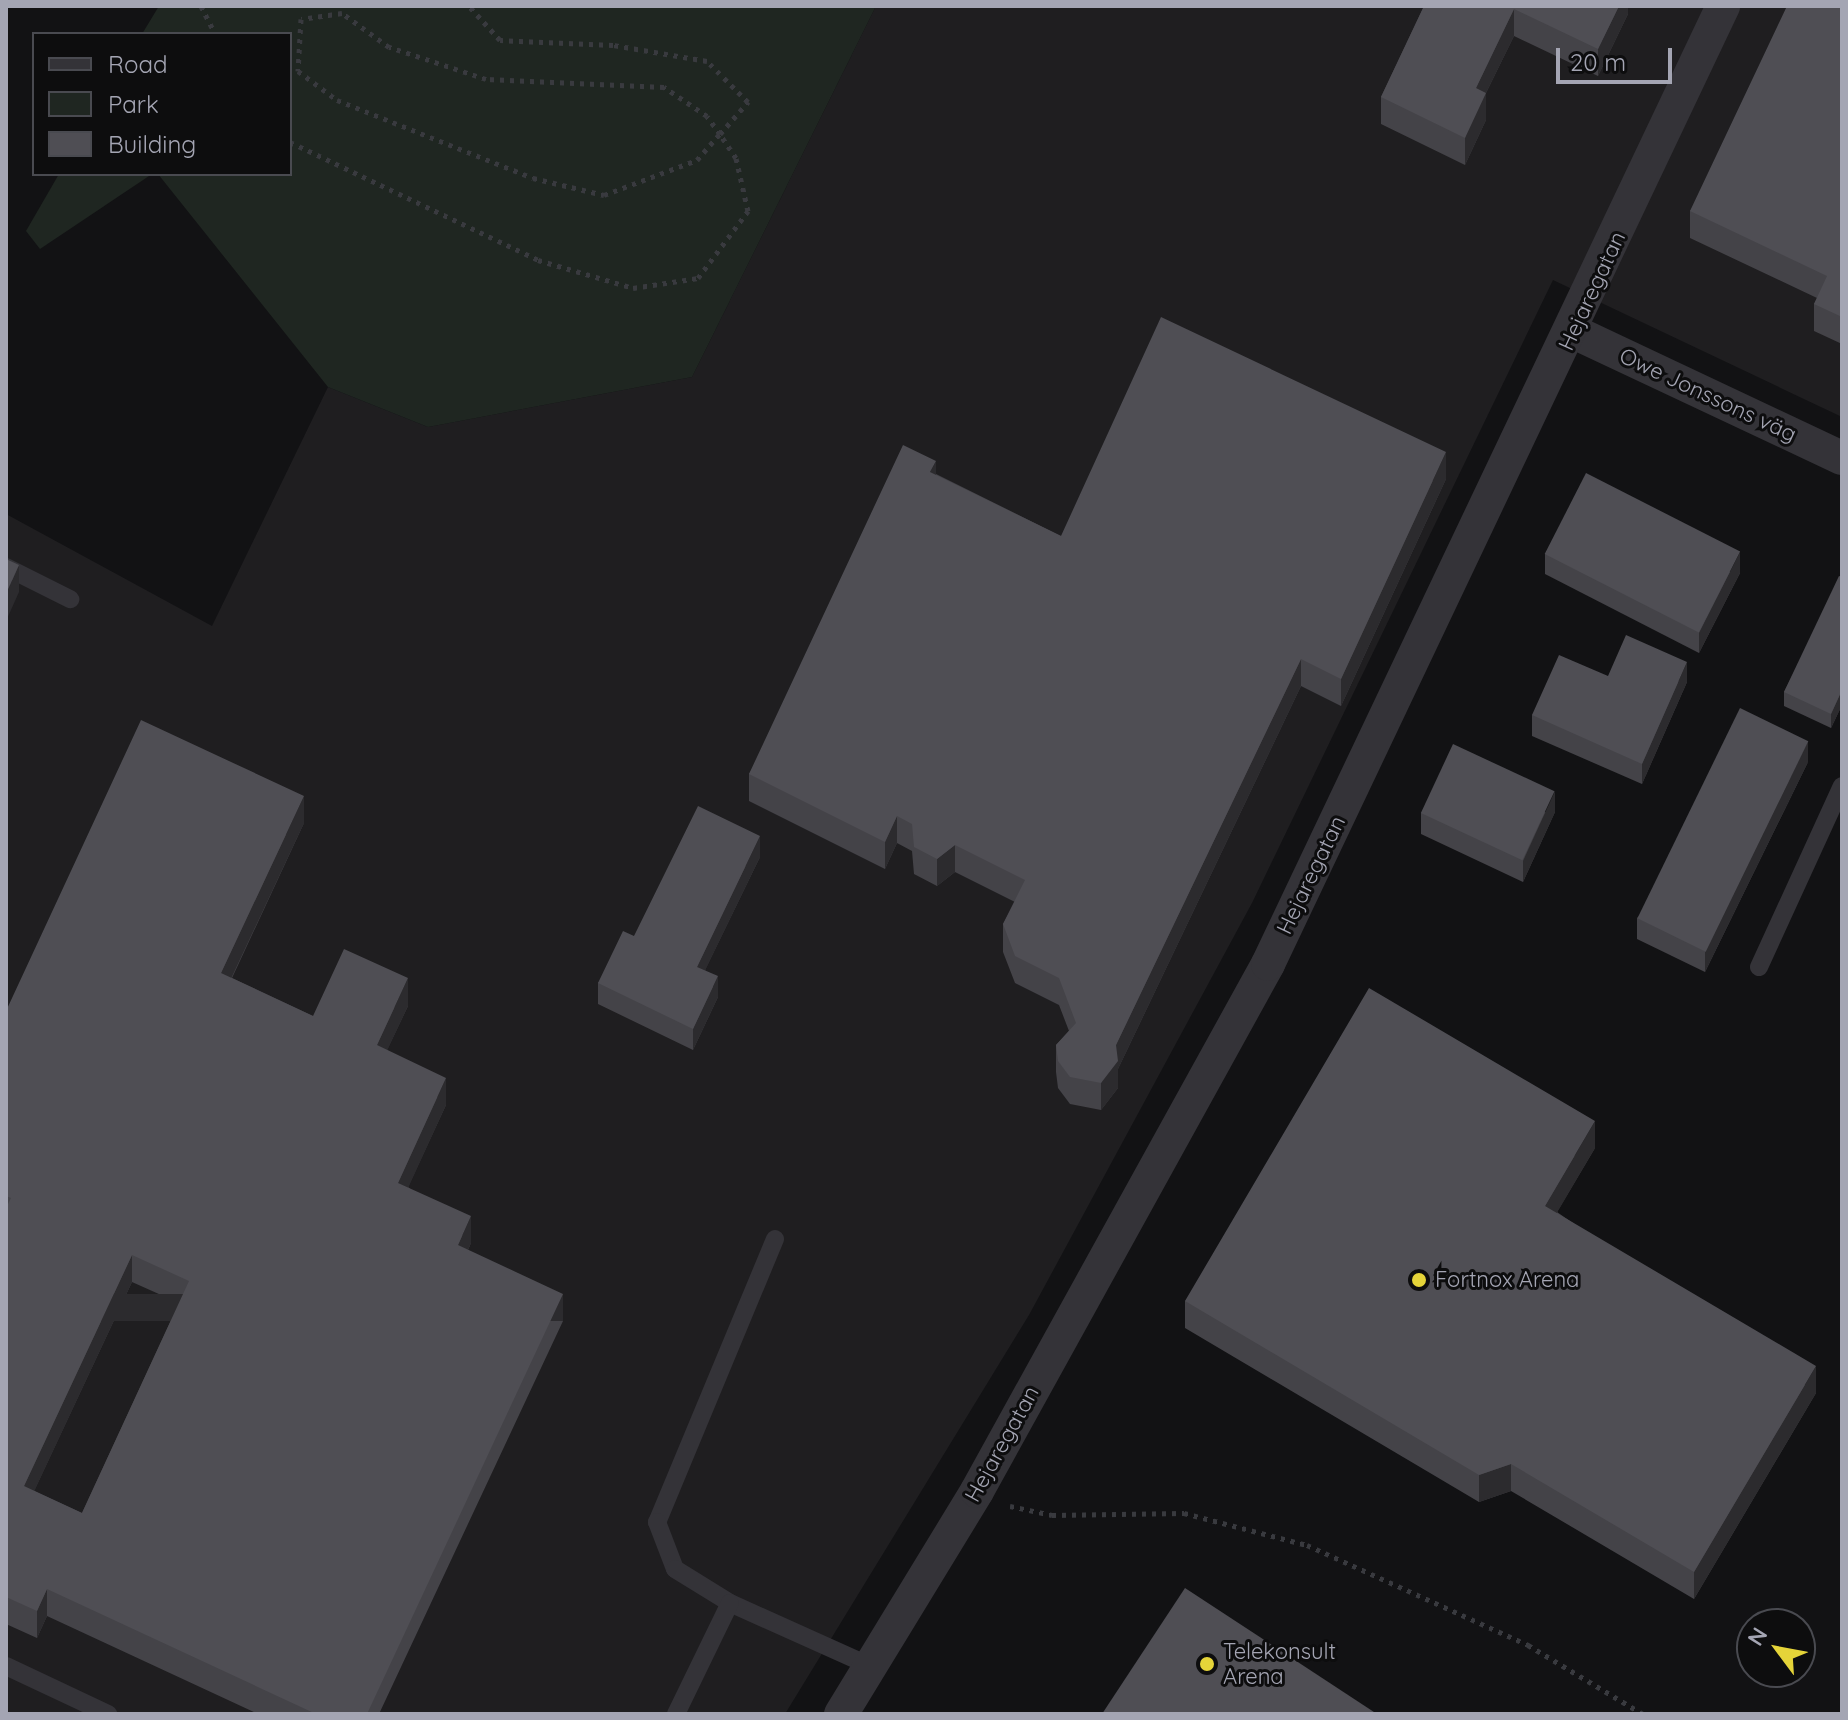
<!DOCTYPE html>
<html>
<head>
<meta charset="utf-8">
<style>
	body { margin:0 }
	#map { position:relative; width:1848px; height:1720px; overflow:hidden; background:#121214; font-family:Quicksand,sans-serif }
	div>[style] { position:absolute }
	.built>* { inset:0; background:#1f1e20 }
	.green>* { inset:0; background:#1f2621 }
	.path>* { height:5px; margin-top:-2.5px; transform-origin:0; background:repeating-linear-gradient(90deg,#393a3f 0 4px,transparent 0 10px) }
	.service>* { height:18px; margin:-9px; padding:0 9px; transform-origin:9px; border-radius:9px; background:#343338 }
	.minor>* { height:34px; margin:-17px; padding:0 17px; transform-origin:17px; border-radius:17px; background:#343338 }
	.wall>* { inset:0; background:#444348 }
	.shaded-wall>* { inset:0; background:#2c2b2e; transform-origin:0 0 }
	.building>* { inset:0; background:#4f4e54; transform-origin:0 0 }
	.dots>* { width:22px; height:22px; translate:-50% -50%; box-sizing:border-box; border:4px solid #0d0d0e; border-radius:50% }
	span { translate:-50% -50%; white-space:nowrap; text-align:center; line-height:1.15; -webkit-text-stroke:6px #0d0d0e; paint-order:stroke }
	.street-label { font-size:22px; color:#a4a5b3 }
	.poi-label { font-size:22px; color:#a4a5b3 }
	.left { translate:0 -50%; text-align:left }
	.frame { position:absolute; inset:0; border:8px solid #a4a5b3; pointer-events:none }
	.legend { position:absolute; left:32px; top:32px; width:260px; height:144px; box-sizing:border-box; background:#0d0d0e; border:2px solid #494a50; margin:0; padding:10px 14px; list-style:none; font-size:24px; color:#a4a5b3 }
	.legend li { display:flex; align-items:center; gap:16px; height:40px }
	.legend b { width:40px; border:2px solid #494a50 }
	.north { position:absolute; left:1736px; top:1608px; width:80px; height:80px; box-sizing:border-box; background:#0d0d0e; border:2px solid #494a50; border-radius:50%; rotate:302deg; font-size:22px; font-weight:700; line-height:32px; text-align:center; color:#a4a5b3 }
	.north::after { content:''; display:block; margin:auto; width:28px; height:36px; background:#e5d439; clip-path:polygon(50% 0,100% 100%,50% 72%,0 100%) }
	.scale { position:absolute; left:1556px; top:48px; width:116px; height:36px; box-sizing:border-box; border:4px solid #a4a5b3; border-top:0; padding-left:10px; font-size:24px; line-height:28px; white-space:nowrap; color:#a4a5b3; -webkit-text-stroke:6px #0d0d0e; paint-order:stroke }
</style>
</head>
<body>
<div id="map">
	<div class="built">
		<i style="clip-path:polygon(876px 6px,1842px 6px,1842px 417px,1553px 280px,1252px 903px,1029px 1315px,785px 1714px,6px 1714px,6px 514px,212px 626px,328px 387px,428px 427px,692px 377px)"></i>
	</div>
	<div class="green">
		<i style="clip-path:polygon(159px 6px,876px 6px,692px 377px,428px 427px,328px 387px,158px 174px,290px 174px,290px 34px,142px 34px)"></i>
		<i style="clip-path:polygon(59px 174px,152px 174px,40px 249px,26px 231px)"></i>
	</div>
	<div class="path">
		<i style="left:201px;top:6px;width:31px;rotate:63deg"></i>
		<i style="left:290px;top:142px;width:275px;rotate:25.4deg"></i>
		<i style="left:538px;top:260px;width:99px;rotate:16.4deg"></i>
		<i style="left:633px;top:288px;width:66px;rotate:-8.7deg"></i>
		<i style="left:698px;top:278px;width:84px;rotate:-53.3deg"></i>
		<i style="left:748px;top:211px;width:54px;rotate:-102.8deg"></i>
		<i style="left:736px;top:158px;width:29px;rotate:-124deg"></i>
		<i style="left:720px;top:134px;width:22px;rotate:-126deg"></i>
		<i style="left:707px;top:116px;width:52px;rotate:-146deg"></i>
		<i style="left:664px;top:87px;width:178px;rotate:-177.4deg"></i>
		<i style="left:486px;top:79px;width:102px;rotate:-161.7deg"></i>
		<i style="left:389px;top:47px;width:58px;rotate:-144.1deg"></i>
		<i style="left:342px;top:13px;width:41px;rotate:171.7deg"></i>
		<i style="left:301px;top:19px;width:52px;rotate:93.3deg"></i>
		<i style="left:298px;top:71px;width:49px;rotate:36.6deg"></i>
		<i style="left:337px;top:100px;width:211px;rotate:21.7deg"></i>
		<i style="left:533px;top:178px;width:73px;rotate:13.5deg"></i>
		<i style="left:604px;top:195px;width:99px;rotate:-20.6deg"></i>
		<i style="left:697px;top:160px;width:35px;rotate:-49deg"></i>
		<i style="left:720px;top:134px;width:43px;rotate:-48.8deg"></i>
		<i style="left:748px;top:102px;width:58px;rotate:-135deg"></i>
		<i style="left:707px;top:61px;width:95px;rotate:-170.3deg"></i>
		<i style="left:613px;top:45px;width:113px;rotate:-177.5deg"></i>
		<i style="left:500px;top:40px;width:46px;rotate:-132.4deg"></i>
		<i style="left:1010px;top:1506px;width:43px;rotate:12.1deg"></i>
		<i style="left:1052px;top:1515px;width:132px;rotate:-0.9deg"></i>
		<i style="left:1184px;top:1513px;width:127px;rotate:14.6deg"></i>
		<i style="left:1307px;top:1545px;width:243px;rotate:24.3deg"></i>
		<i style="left:1528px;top:1645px;width:134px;rotate:31deg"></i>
	</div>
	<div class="service">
		<i style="left:6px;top:567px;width:72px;rotate:26.6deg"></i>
		<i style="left:1759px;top:967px;width:199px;rotate:-65.4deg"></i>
		<i style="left:775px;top:1239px;width:307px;rotate:112.6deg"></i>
		<i style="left:657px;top:1522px;width:50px;rotate:69deg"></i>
		<i style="left:675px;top:1569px;width:65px;rotate:31.7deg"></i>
		<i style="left:730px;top:1603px;width:154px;rotate:24.2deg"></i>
		<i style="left:6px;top:1666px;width:113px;rotate:25.2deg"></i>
		<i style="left:676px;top:1714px;width:123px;rotate:-64.1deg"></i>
	</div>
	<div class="minor">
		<i style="left:1574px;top:332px;width:296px;rotate:25.2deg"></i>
		<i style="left:841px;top:1714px;width:261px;rotate:-58.6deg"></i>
		<i style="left:977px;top:1491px;width:602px;rotate:-61.09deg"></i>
		<i style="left:1268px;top:964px;width:1061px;rotate:-64.59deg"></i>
	</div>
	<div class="wall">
		<i style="clip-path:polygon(1424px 6px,1628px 6px,1628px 14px,1598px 76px,1514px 36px,1486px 93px,1486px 120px,1465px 165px,1381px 124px,1381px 97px)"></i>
		<i style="clip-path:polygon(1842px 6px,1842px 344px,1814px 331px,1814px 304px,1817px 298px,1690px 238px,1690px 211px)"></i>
		<i style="clip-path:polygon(936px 474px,1061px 536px,1446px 479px,1341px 706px,1301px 686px,1118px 1069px,1118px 1088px,1101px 1110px,1070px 1104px,1058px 1088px,1056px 1072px,1056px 1045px,1069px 1031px,1059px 1005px,1015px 983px,1003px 952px,1003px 924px,1015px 902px,955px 872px,937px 886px,914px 874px,912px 851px,897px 843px,885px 869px,749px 801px,749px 774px)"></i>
		<i style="clip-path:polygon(1545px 554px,1740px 573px,1699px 653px,1545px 574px)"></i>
		<i style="clip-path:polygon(1842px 577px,1842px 705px,1831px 728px,1784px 706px,1784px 692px)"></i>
		<i style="clip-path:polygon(1608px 676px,1687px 682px,1642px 784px,1532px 736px,1532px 715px)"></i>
		<i style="clip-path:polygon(1808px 762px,1705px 972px,1637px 939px,1637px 918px)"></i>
		<i style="clip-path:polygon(1555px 812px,1523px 882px,1421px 834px,1421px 813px)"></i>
		<i style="clip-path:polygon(evenodd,304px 823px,232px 978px,313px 1016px,408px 1006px,387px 1050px,446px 1105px,408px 1187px,471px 1243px,468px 1250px,563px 1321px,379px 1714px,258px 1714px,47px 1616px,37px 1638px,6px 1624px,6px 1011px,304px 823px,132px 1282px,179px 1303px,82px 1513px,34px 1491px,132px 1282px)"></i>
		<i style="clip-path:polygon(760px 857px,705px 970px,718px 997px,693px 1050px,598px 1004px,598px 983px,634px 936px)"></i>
		<i style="clip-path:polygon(1595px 1148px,1557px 1212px,1816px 1393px,1694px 1599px,1511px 1491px,1479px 1502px,1185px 1328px,1185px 1301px)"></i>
	</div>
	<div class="shaded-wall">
		<i style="clip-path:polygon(1619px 6px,1628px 6px,1628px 14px,1598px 76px,1598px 49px)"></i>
		<i style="clip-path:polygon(1514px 9px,1514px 36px,1486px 93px,1486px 120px,1465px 165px,1465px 138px,1476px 88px)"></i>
		<i style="clip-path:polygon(1446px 452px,1446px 479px,1341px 706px,1341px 679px)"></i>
		<i style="clip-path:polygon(936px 461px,936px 488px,930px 472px)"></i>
		<i style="clip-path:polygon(1740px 552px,1740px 573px,1699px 653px,1699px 633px)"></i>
		<i style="clip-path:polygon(19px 565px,19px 592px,6px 621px,6px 594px)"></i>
		<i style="clip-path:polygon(1301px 659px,1301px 686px,1118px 1069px,1118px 1088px,1101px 1110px,1101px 1083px,1116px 1045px)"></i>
		<i style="clip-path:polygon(1687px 662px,1687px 682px,1642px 784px,1642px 764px)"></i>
		<i style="clip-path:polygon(1842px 690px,1842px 705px,1831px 728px,1831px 714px)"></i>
		<i style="clip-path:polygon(1808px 741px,1808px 762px,1705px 972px,1705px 952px)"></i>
		<i style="clip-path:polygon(1555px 791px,1555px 812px,1523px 882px,1523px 861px)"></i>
		<i style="clip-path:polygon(304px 796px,304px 823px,221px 1000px,221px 973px)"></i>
		<i style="clip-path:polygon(897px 816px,897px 843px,885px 869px,885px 842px)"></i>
		<i style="clip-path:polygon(760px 836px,760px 857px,697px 987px,697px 967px)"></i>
		<i style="clip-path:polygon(955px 845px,955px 872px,937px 886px,937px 859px)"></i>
		<i style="clip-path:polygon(718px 976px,718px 997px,693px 1050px,693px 1029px)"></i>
		<i style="clip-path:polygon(408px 978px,408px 1006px,377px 1072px,377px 1045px)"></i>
		<i style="clip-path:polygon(446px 1078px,446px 1105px,398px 1210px,398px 1183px)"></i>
		<i style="clip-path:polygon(1595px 1121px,1595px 1148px,1545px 1233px,1545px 1206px)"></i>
		<i style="clip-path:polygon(471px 1216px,471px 1243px,458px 1272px,458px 1245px)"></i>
		<i style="clip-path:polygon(132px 1255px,132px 1282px,24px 1513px,24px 1486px)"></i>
		<i style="left:563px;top:1294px;width:27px;height:463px;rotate:90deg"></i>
		<i style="clip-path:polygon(1816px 1366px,1816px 1393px,1694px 1599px,1694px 1572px)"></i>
		<i style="clip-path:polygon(1511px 1464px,1511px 1491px,1479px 1502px,1479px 1475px)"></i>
		<i style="clip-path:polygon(47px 1589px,47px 1616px,37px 1638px,37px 1611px)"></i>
	</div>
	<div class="building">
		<i style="clip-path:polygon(1424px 6px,1619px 6px,1598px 49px,1514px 9px,1476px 88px,1486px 93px,1465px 138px,1381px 97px)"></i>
		<i style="clip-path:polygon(1787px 6px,1842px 6px,1842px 317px,1814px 304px,1827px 276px,1690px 211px)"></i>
		<i style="clip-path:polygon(1161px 317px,1446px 452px,1341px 679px,1301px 659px,1116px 1045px,1118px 1061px,1101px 1083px,1070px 1077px,1058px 1061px,1056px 1045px,1076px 1023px,1059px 978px,1015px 956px,1003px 924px,1025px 880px,955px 845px,937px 859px,914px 847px,912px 824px,897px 816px,885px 842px,749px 774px,903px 445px,936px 461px,930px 472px,1061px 536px)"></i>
		<i style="left:1586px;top:473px;width:173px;height:91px;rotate:27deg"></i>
		<i style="clip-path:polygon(6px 559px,19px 565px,6px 594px)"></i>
		<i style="clip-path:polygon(1839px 576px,1842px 577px,1842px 690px,1831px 714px,1784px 692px)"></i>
		<i style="clip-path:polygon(1626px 635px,1687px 662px,1642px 764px,1532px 715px,1559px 655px,1608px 676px)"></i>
		<i style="left:1740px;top:708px;width:76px;height:234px;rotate:26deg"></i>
		<i style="clip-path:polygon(evenodd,141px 720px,304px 796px,221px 973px,313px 1016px,344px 949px,408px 978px,377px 1045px,446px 1078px,398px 1183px,471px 1216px,458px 1245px,563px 1294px,367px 1714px,316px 1714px,47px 1589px,37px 1611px,6px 1597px,6px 1208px,11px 1198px,6px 1196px,6px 1011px,141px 720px,132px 1255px,189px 1281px,82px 1513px,24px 1486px,132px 1255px)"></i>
		<i style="left:1453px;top:744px;width:112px;height:76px;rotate:25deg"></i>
		<i style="clip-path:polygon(698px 806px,760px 836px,697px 967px,718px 976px,693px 1029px,598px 983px,623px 931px,634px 936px)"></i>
		<i style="clip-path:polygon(1369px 988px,1595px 1121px,1545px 1206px,1816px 1366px,1694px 1572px,1511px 1464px,1479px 1475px,1185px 1301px)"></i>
		<i style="clip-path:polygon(1185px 1588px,1377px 1714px,1102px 1714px)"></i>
	</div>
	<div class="dots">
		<i style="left:1419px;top:1280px;background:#e5d439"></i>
		<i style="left:1207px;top:1664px;background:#e5d439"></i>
	</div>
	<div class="street-label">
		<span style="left:1592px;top:291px;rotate:-65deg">Hejaregatan</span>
		<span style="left:1708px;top:395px;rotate:25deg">Owe Jonssons väg</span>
		<span style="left:1311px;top:875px;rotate:-64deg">Hejaregatan</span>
		<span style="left:1002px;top:1444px;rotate:-61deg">Hejaregatan</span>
	</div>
	<div class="poi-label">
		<span class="left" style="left:1435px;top:1280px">Fortnox Arena</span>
		<span class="left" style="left:1223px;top:1664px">Telekonsult<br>Arena</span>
	</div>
	<div class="frame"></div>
	<ul class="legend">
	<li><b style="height:10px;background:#343338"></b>Road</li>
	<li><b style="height:22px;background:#1f2621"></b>Park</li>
	<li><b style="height:22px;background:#4f4e54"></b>Building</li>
	</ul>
	<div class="north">N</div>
	<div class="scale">20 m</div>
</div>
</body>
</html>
